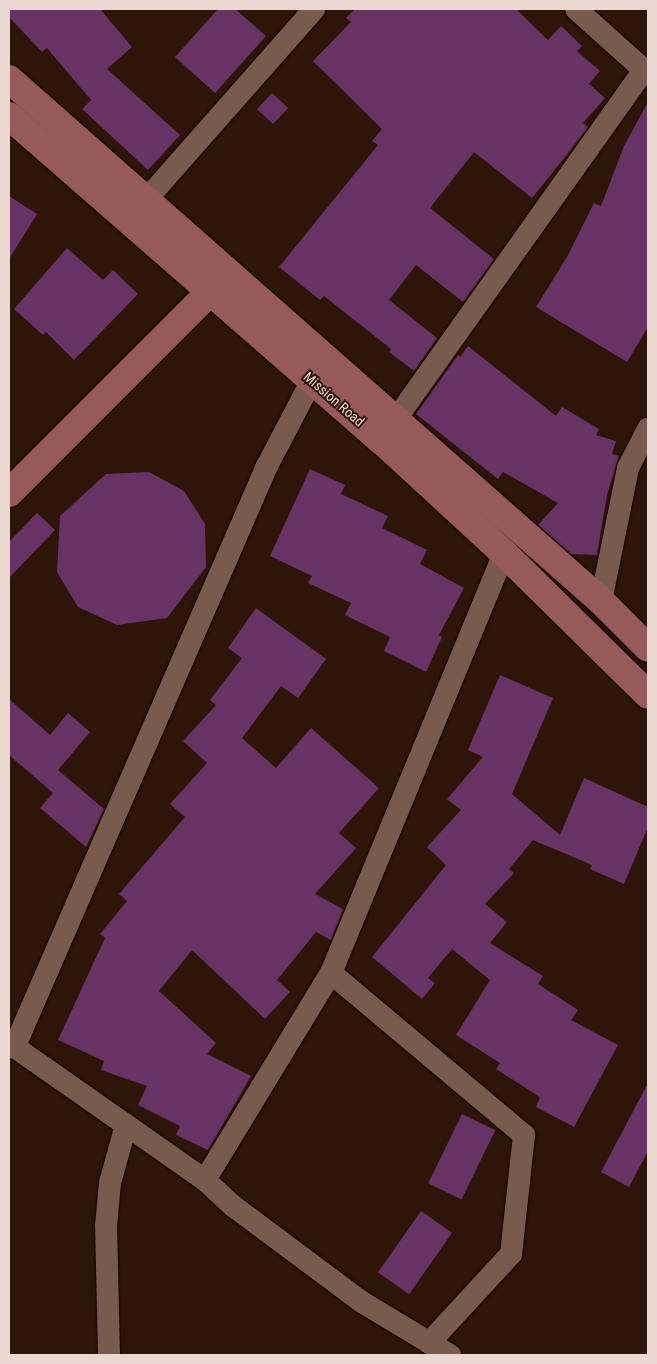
<!DOCTYPE html>
<html>
<head>
<meta charset="utf-8">
<style>
	body { margin:0 }
	#map { position:relative; width:657px; height:1364px; overflow:hidden; background:#2d1509; font-family:"Roboto Condensed",sans-serif }
	div>[style] { position:absolute }
	.building>* { inset:0; background:#663364; transform-origin:0 0 }
	.roads { filter:drop-shadow(0 0 1px #140200) drop-shadow(0 0 1px #140200) }
	.street>* { height:22px; margin:-11px; padding:0 11px; transform-origin:11px; border-radius:11px; background:#795b4d }
	.secondary>* { height:28px; margin:-14px; padding:0 14px; transform-origin:14px; border-radius:14px; background:#965a59 }
	span { translate:-50% -50%; white-space:nowrap; text-align:center; line-height:1.15; -webkit-text-stroke:4px #2d1509; paint-order:stroke }
	.street-label { font-size:14px; color:#ebd9d1 }
	.frame { position:absolute; inset:0; border:10px solid #ebd9d1; pointer-events:none }
</style>
</head>
<body>
<div id="map">
	<div class="building">
		<i style="clip-path:polygon(9px 9px,100px 9px,132px 47px,107px 69px,180px 135px,148px 170px,82px 109px,91px 100px,47px 48px,42px 52px,9px 17px)"></i>
		<i style="clip-path:polygon(218px 9px,235px 9px,266px 36px,215px 93px,175px 57px)"></i>
		<i style="clip-path:polygon(355px 9px,516px 9px,548px 40px,561px 26px,582px 46px,577px 51px,600px 71px,589px 84px,605px 98px,583px 123px,588px 127px,569px 152px,532px 198px,474px 152px,430px 208px,494px 259px,463px 302px,416px 265px,389px 300px,437px 338px,414px 371px,389px 352px,391px 349px,324px 296px,320px 300px,279px 267px,378px 145px,372px 141px,382px 129px,313px 61px,351px 22px,346px 18px)"></i>
		<i style="left:272px;top:93px;width:22px;height:22px;rotate:43deg"></i>
		<i style="clip-path:polygon(648px 102px,648px 327px,627px 362px,536px 307px,567px 257px,594px 203px,601px 206px,624px 146px)"></i>
		<i style="clip-path:polygon(9px 196px,37px 214px,9px 259px)"></i>
		<i style="clip-path:polygon(67px 248px,103px 280px,113px 270px,138px 294px,74px 360px,46px 332px,43px 335px,14px 309px)"></i>
		<i style="clip-path:polygon(468px 346px,556px 416px,562px 407px,599px 429px,596px 435px,616px 441px,612px 454px,619px 456px,607px 495px,597px 555px,571px 554px,538px 525px,558px 503px,503px 472px,498px 479px,416px 414px,458px 355px,460px 357px)"></i>
		<i style="clip-path:polygon(310px 469px,345px 485px,341px 494px,388px 516px,382px 528px,427px 550px,420px 564px,464px 588px,439px 635px,442px 637px,426px 672px,384px 651px,390px 637px,345px 615px,351px 603px,308px 583px,312px 576px,270px 556px)"></i>
		<i style="clip-path:polygon(149px 472px,184px 491px,205px 524px,206px 567px,167px 618px,117px 625px,78px 607px,57px 572px,60px 516px,106px 474px)"></i>
		<i style="clip-path:polygon(37px 513px,55px 530px,9px 578px,9px 542px)"></i>
		<i style="clip-path:polygon(256px 608px,326px 659px,298px 698px,281px 686px,242px 738px,276px 768px,311px 728px,379px 788px,339px 833px,356px 848px,315px 894px,343px 909px,331px 940px,316px 932px,277px 980px,290px 992px,265px 1019px,192px 950px,159px 991px,216px 1043px,207px 1054px,251px 1076px,208px 1150px,176px 1135px,180px 1126px,138px 1105px,147px 1086px,101px 1070px,104px 1061px,58px 1040px,105px 938px,100px 934px,127px 901px,119px 894px,185px 817px,170px 804px,207px 763px,183px 741px,216px 705px,210px 700px,242px 658px,228px 648px)"></i>
		<i style="clip-path:polygon(500px 675px,553px 698px,512px 794px,560px 835px,584px 778px,648px 807px,648px 827px,624px 884px,590px 869px,592px 865px,533px 840px,509px 869px,514px 873px,485px 904px,507px 922px,490px 943px,543px 976px,538px 984px,578px 1010px,571px 1020px,618px 1045px,574px 1127px,536px 1107px,540px 1097px,496px 1069px,500px 1063px,456px 1035px,490px 980px,452px 949px,428px 978px,435px 983px,422px 999px,372px 957px,446px 865px,427px 847px,461px 810px,447px 799px,483px 757px,468px 750px)"></i>
		<i style="clip-path:polygon(9px 699px,50px 735px,68px 713px,90px 732px,58px 770px,104px 809px,86px 847px,40px 808px,53px 793px,9px 755px)"></i>
		<i style="clip-path:polygon(648px 1083px,648px 1151px,629px 1187px,601px 1172px)"></i>
		<i style="left:462px;top:1114px;width:37px;height:77px;rotate:26deg"></i>
		<i style="left:421px;top:1211px;width:38px;height:75px;rotate:35deg"></i>
	</div>
	<div class="roads">
		<div class="street">
			<i style="left:145px;top:201px;width:256px;rotate:-48.6deg"></i>
			<i style="left:396px;top:419px;width:428px;rotate:-54.6deg"></i>
			<i style="left:644px;top:70px;width:91px;rotate:-138.1deg"></i>
			<i style="left:601px;top:601px;width:136px;rotate:-78.5deg"></i>
			<i style="left:628px;top:468px;width:44px;rotate:-62.9deg"></i>
			<i style="left:331px;top:973px;width:252px;rotate:40deg"></i>
			<i style="left:524px;top:1135px;width:120px;rotate:96.2deg"></i>
			<i style="left:511px;top:1254px;width:121px;rotate:132.7deg"></i>
			<i style="left:9px;top:1043px;width:239px;rotate:35deg"></i>
			<i style="left:205px;top:1180px;width:38px;rotate:43deg"></i>
			<i style="left:233px;top:1206px;width:161px;rotate:36.7deg"></i>
			<i style="left:362px;top:1302px;width:103px;rotate:31.1deg"></i>
			<i style="left:14px;top:1048px;width:635px;rotate:-66.51deg"></i>
			<i style="left:267px;top:466px;width:97px;rotate:-62.4deg"></i>
			<i style="left:205px;top:1180px;width:242px;rotate:-58.7deg"></i>
			<i style="left:331px;top:973px;width:454px;rotate:-67.6deg"></i>
			<i style="left:109px;top:1355px;width:129px;rotate:-91.3deg"></i>
			<i style="left:106px;top:1226px;width:43px;rotate:-84.7deg"></i>
			<i style="left:110px;top:1183px;width:60px;rotate:-74.6deg"></i>
		</div>
		<div class="secondary">
			<i style="left:9px;top:79px;width:789px;rotate:41.4deg"></i>
			<i style="left:601px;top:601px;width:66px;rotate:45deg"></i>
			<i style="left:9px;top:116px;width:495px;rotate:41.1deg"></i>
			<i style="left:382px;top:441px;width:166px;rotate:42.6deg"></i>
			<i style="left:504px;top:553px;width:202px;rotate:44.6deg"></i>
			<i style="left:9px;top:493px;width:284px;rotate:-45deg"></i>
		</div>
	</div>
	<div class="street-label">
		<span style="left:334px;top:399px;rotate:41deg">Mission Road</span>
	</div>
	<div class="frame"></div>
</div>
</body>
</html>
